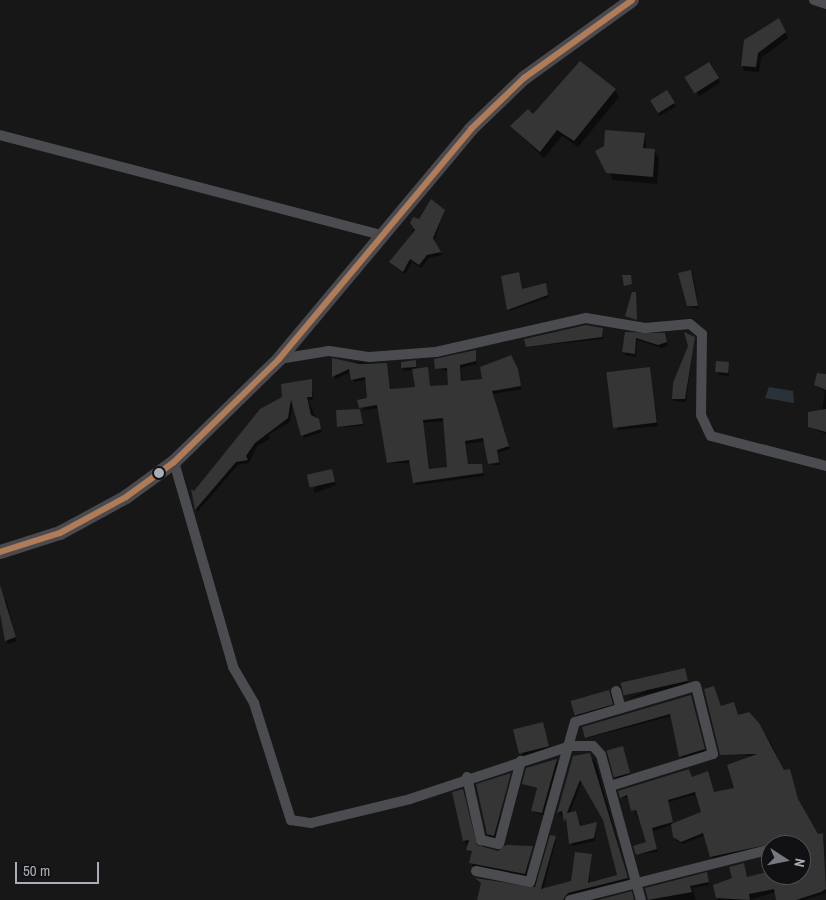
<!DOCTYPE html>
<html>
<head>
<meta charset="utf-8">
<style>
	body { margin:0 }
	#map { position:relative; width:826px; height:900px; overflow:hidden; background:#171717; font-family:"Archivo Narrow",sans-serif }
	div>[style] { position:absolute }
	.water>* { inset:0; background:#2a3239 }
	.shadow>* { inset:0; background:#0007; transform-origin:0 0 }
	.building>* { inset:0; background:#353536; transform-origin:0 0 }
	.street>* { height:10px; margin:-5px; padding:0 5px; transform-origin:5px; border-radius:5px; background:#4b4c50 }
	.secondary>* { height:14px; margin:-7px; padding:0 7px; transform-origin:7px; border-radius:7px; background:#4a4a4e }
	.bus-1>* { height:6px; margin:-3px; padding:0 3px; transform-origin:3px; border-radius:3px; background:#b07c57 }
	.dots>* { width:14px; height:14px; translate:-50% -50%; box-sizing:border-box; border:2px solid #111113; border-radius:50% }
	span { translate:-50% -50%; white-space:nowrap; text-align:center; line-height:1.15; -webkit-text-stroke:4.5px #111113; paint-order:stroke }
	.north { position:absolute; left:761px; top:835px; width:50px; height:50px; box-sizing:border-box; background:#111113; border:1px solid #4d4f55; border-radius:50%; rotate:101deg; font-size:14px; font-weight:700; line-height:20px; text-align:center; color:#a8adb8 }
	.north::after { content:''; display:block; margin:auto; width:18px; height:22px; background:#757880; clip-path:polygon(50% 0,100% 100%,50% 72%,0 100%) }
	.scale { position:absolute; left:15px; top:862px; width:84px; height:22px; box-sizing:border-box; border:2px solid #a8adb8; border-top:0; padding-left:6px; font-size:15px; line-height:18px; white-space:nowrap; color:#a8adb8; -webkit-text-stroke:4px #111113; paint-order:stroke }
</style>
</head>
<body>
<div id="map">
	<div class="water">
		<i style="clip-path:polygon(769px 387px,793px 391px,794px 403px,765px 398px)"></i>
	</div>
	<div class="shadow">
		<i style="clip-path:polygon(778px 20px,788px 38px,761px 58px,759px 72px,745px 71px,742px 66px)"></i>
		<i style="left:708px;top:64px;width:22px;height:25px;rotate:56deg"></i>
		<i style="clip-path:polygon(615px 90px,619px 97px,578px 147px,562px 136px,544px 158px,511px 126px)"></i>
		<i style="left:667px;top:92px;width:17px;height:19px;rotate:59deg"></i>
		<i style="clip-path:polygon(644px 134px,647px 150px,654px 150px,659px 158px,657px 184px,612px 180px,605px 147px)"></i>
		<i style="clip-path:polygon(444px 211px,434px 242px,442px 255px,429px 258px,421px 268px,412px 262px,405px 274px,392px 265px,419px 221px)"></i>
		<i style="clip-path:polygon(691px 271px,693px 274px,699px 309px,688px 306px)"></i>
		<i style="clip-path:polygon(546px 287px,549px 297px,509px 311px,522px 290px)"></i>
		<i style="clip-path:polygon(602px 329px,603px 339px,527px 347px)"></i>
		<i style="clip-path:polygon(626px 333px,664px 334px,668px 346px,661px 348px,637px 340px,636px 357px,625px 355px)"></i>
		<i style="clip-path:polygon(694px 338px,686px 402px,674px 401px,673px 399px)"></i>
		<i style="clip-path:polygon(evenodd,475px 351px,477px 364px,461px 368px,462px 382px,484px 381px,512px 360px,522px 389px,493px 394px,510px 449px,498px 453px,499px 461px,489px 463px,485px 441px,466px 444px,468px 465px,481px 465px,484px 476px,416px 485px,411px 463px,388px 463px,378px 408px,359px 411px,364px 426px,339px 427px,337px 412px,362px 411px,369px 399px,367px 380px,354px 382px,351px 372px,335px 379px,333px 360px,387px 364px,391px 391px,416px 388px,414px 370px,404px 371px,402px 363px,415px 362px,417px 370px,427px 369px,430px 388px,449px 386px,448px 371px,436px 368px,475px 351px,444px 421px,449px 468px,430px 470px,423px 423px,444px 421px)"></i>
		<i style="clip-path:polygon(728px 363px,729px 376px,719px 375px,717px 372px)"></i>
		<i style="clip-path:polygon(650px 368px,658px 426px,618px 430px,617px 426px)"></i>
		<i style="clip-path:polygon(826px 375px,826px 434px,809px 427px,822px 411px,825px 391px,815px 385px)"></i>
		<i style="clip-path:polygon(311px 380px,313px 400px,308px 400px,322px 432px,304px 438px,293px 401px,290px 422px,268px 435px,270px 439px,257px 446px,249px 463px,238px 465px,197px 512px,193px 492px)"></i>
		<i style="clip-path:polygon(500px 463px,500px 465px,490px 465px)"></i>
		<i style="clip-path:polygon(331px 470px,336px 485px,315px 493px,313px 490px)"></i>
		<i style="clip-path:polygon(6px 599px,17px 641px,8px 644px,0 606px,0 600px)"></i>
		<i style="clip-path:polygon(686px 673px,689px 684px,627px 699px)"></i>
		<i style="clip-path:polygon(evenodd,714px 687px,721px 708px,738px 716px,749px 714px,771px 743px,799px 803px,818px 836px,824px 837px,826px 893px,805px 900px,778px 900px,776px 892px,750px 900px,718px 900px,715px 886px,734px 879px,745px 867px,747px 878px,771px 872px,801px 875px,801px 845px,795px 845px,795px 840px,713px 860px,705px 835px,683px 844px,676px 840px,672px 825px,653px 831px,658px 852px,637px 854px,648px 843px,629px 797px,621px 797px,689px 770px,692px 779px,714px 793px,736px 788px,752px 756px,721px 754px,714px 687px,697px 794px,703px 813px,673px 824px,668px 802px,697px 794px)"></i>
		<i style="clip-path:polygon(609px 692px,614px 707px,578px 718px,576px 714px)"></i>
		<i style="clip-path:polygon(692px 699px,705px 752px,682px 759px,672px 716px,587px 738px,584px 728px)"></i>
		<i style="left:542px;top:723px;width:29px;height:28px;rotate:72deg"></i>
		<i style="left:623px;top:747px;width:30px;height:16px;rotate:75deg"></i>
		<i style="clip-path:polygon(588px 754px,596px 763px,628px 881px,568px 900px,479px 900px,482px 885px,477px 879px,533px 890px,551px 837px,556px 840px,543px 890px,572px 882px,591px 856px,589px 884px,619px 876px,604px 820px,582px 781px,569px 814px,576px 812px,581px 827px,596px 823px,595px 841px,572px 846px,567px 820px,558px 812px)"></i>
		<i style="clip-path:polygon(558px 762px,543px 815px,533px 812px,538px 789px,523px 784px,527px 769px)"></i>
		<i style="clip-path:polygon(510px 774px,495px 838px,490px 837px,488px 834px)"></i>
		<i style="clip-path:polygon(453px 793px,477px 847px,498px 852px,532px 847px,526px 876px,472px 866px,473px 853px,464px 841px)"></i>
		<i style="clip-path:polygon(771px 856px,771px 870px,768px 858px)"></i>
		<i style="clip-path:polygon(708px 877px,709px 885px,692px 888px,696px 900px,649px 900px,646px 889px)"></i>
	</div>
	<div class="building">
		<i style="clip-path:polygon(779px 18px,786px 32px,758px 53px,756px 67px,741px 66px,744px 40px)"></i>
		<i style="clip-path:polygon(580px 61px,616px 89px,574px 141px,557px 130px,540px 152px,510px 126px,528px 109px,533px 114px)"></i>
		<i style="left:709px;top:62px;width:19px;height:29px;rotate:58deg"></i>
		<i style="left:667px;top:90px;width:15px;height:20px;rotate:58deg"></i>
		<i style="clip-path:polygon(605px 130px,645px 133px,643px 148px,655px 149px,653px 177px,606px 173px,595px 151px,604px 146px)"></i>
		<i style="clip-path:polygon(431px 199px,445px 210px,433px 238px,441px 252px,427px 255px,419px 265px,410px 259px,403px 272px,389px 262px,415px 230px,410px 223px,413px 217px,419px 219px)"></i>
		<i style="clip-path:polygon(691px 270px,698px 306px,687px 306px,678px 273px)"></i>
		<i style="clip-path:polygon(519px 272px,522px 289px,546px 283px,548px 295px,507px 310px,501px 276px)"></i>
		<i style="clip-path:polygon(622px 275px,631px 275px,632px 284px,624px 286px)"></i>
		<i style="clip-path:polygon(632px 292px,636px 292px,637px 320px,625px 316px)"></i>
		<i style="clip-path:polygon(586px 325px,603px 328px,602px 337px,526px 347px,524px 339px)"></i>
		<i style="clip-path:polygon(625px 332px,665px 333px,667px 342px,658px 345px,636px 338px,635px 354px,622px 352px)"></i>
		<i style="clip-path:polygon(684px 332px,695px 337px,685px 399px,672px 399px,673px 383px,688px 346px)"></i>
		<i style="clip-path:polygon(evenodd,476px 350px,476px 361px,460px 365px,461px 381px,482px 379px,480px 367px,511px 355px,518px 369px,521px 386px,492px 391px,509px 446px,497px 450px,499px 462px,488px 464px,483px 438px,465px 441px,468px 464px,482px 464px,483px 473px,413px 483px,409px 460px,387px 463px,377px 405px,359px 408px,357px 400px,367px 398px,365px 377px,351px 380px,349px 369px,332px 377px,332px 358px,360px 364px,387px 363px,390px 389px,415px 387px,412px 369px,428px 367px,430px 386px,448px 385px,447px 368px,435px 369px,434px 359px,476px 350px,443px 418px,447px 467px,429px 469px,423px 420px,443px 418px)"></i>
		<i style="clip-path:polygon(416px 360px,416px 367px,401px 368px,401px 362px)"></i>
		<i style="left:716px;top:361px;width:13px;height:11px;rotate:4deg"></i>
		<i style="left:650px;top:367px;width:56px;height:44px;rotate:83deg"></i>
		<i style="clip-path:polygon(817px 373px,826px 374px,826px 390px,814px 385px)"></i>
		<i style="clip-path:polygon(312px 379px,312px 397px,307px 397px,311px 415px,319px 419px,321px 429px,301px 436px,291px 400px,288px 418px,255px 443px,246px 456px,248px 460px,236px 462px,195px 510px,191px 489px,194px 491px,260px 409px,282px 397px,281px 384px)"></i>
		<i style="clip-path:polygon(360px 409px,363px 424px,337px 427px,336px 410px)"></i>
		<i style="clip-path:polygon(826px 409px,826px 432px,808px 427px,808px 412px)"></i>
		<i style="left:332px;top:469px;width:13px;height:26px;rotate:77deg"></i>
		<i style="clip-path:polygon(0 585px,16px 637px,5px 641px,0 613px)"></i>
		<i style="left:685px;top:668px;width:13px;height:66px;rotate:77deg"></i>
		<i style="clip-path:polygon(714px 686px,721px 706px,734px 702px,738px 715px,749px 712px,759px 723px,784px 770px,790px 769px,798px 799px,818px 834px,823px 833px,826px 889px,821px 892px,796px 900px,776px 900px,774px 889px,749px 894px,750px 900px,716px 898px,713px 885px,732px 878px,729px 867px,744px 863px,747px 877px,771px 871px,771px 875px,804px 875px,801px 845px,787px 836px,776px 843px,710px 857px,703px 833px,681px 842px,673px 837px,671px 824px,701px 812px,695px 792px,668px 800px,673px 822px,652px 828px,657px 849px,636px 855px,633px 846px,646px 842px,636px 810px,631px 811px,627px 795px,620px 798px,618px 791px,689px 769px,692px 777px,708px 771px,714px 792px,734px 788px,727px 765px,757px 754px,720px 755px,704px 689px)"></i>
		<i style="left:609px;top:690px;width:15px;height:40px;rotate:74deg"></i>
		<i style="clip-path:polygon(691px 695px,705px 749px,679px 757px,670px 714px,585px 738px,582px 727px)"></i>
		<i style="left:543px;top:722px;width:25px;height:31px;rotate:76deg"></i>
		<i style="left:623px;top:746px;width:28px;height:17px;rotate:75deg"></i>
		<i style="clip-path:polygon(590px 753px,628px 878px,568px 893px,563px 900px,477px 900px,481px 883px,475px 878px,535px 887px,550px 835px,556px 836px,541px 889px,571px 881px,575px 852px,592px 854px,588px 883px,617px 875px,603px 820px,580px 780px,567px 813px,576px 811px,580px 826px,597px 822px,594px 838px,569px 844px,566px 818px,564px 822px,562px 811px,557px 813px,573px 756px)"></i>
		<i style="clip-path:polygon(557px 759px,542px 813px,531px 811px,537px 788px,522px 784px,526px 768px)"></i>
		<i style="clip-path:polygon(511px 773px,494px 836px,487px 834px,476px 784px)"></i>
		<i style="clip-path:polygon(463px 789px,477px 845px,498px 851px,506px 845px,533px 846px,525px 874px,469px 863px,472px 851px,466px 850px,469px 840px,463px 841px,452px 792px)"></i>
		<i style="clip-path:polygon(707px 872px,709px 882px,690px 886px,692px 892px,648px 900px,645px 888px)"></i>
		<i style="clip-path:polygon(632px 891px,634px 900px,598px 900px)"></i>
	</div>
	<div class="street">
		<i style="left:814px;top:0;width:13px;rotate:18deg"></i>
		<i style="left:0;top:135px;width:393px;rotate:14.7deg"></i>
		<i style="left:279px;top:359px;width:51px;rotate:-9.1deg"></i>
		<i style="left:329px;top:351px;width:40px;rotate:8.5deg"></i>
		<i style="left:369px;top:357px;width:67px;rotate:-4.3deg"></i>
		<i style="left:436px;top:352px;width:154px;rotate:-12.8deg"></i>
		<i style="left:586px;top:318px;width:60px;rotate:9.6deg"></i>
		<i style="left:645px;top:328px;width:45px;rotate:-5.1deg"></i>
		<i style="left:690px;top:324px;width:16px;rotate:40deg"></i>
		<i style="left:702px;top:334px;width:81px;rotate:90.7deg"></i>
		<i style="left:701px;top:415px;width:23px;rotate:65deg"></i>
		<i style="left:711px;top:436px;width:119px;rotate:14.6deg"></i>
		<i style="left:174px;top:462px;width:213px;rotate:73.9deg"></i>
		<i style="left:233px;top:667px;width:42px;rotate:59.7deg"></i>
		<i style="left:254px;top:703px;width:123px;rotate:72.5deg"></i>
		<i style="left:291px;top:820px;width:20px;rotate:9deg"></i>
		<i style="left:311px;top:823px;width:102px;rotate:-13.6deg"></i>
		<i style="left:410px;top:799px;width:169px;rotate:-18.3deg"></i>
		<i style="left:570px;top:746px;width:23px"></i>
		<i style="left:593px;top:746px;width:12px;rotate:48deg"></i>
		<i style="left:601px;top:755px;width:150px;rotate:74.6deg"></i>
		<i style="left:616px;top:691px;width:18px;rotate:74deg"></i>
		<i style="left:467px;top:777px;width:65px;rotate:77.5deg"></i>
		<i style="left:481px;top:840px;width:18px;rotate:13deg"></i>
		<i style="left:499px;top:844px;width:86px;rotate:-75.2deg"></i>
		<i style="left:783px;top:845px;width:6px;rotate:-18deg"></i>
		<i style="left:476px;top:871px;width:55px;rotate:11.5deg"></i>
		<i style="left:530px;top:882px;width:166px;rotate:-74.3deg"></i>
		<i style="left:575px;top:722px;width:126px;rotate:-16.6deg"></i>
		<i style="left:696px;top:686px;width:70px;rotate:76deg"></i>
		<i style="left:713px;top:754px;width:108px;rotate:162.7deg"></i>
		<i style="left:570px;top:900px;width:207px;rotate:-14.2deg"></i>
	</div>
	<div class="secondary">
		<i style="left:0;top:552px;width:63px;rotate:-17.6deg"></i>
		<i style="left:60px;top:533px;width:75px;rotate:-28.6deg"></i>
		<i style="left:126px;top:497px;width:59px;rotate:-36.1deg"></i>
		<i style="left:174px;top:462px;width:147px;rotate:-44.4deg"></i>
		<i style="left:279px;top:359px;width:300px;rotate:-50.1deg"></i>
		<i style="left:471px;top:129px;width:74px;rotate:-43.9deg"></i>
		<i style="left:524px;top:78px;width:133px;rotate:-35.8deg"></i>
	</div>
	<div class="bus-1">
		<i style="left:0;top:552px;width:63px;rotate:-17.6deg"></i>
		<i style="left:60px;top:533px;width:75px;rotate:-28.6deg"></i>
		<i style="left:126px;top:497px;width:59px;rotate:-36.1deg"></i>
		<i style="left:174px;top:462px;width:147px;rotate:-44.4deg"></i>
		<i style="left:279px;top:359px;width:300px;rotate:-50.1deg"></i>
		<i style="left:471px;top:129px;width:74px;rotate:-43.9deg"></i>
		<i style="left:524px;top:78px;width:133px;rotate:-35.8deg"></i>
	</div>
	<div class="dots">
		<i style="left:159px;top:473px;background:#a8adb8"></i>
	</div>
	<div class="north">N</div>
	<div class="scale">50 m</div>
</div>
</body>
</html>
